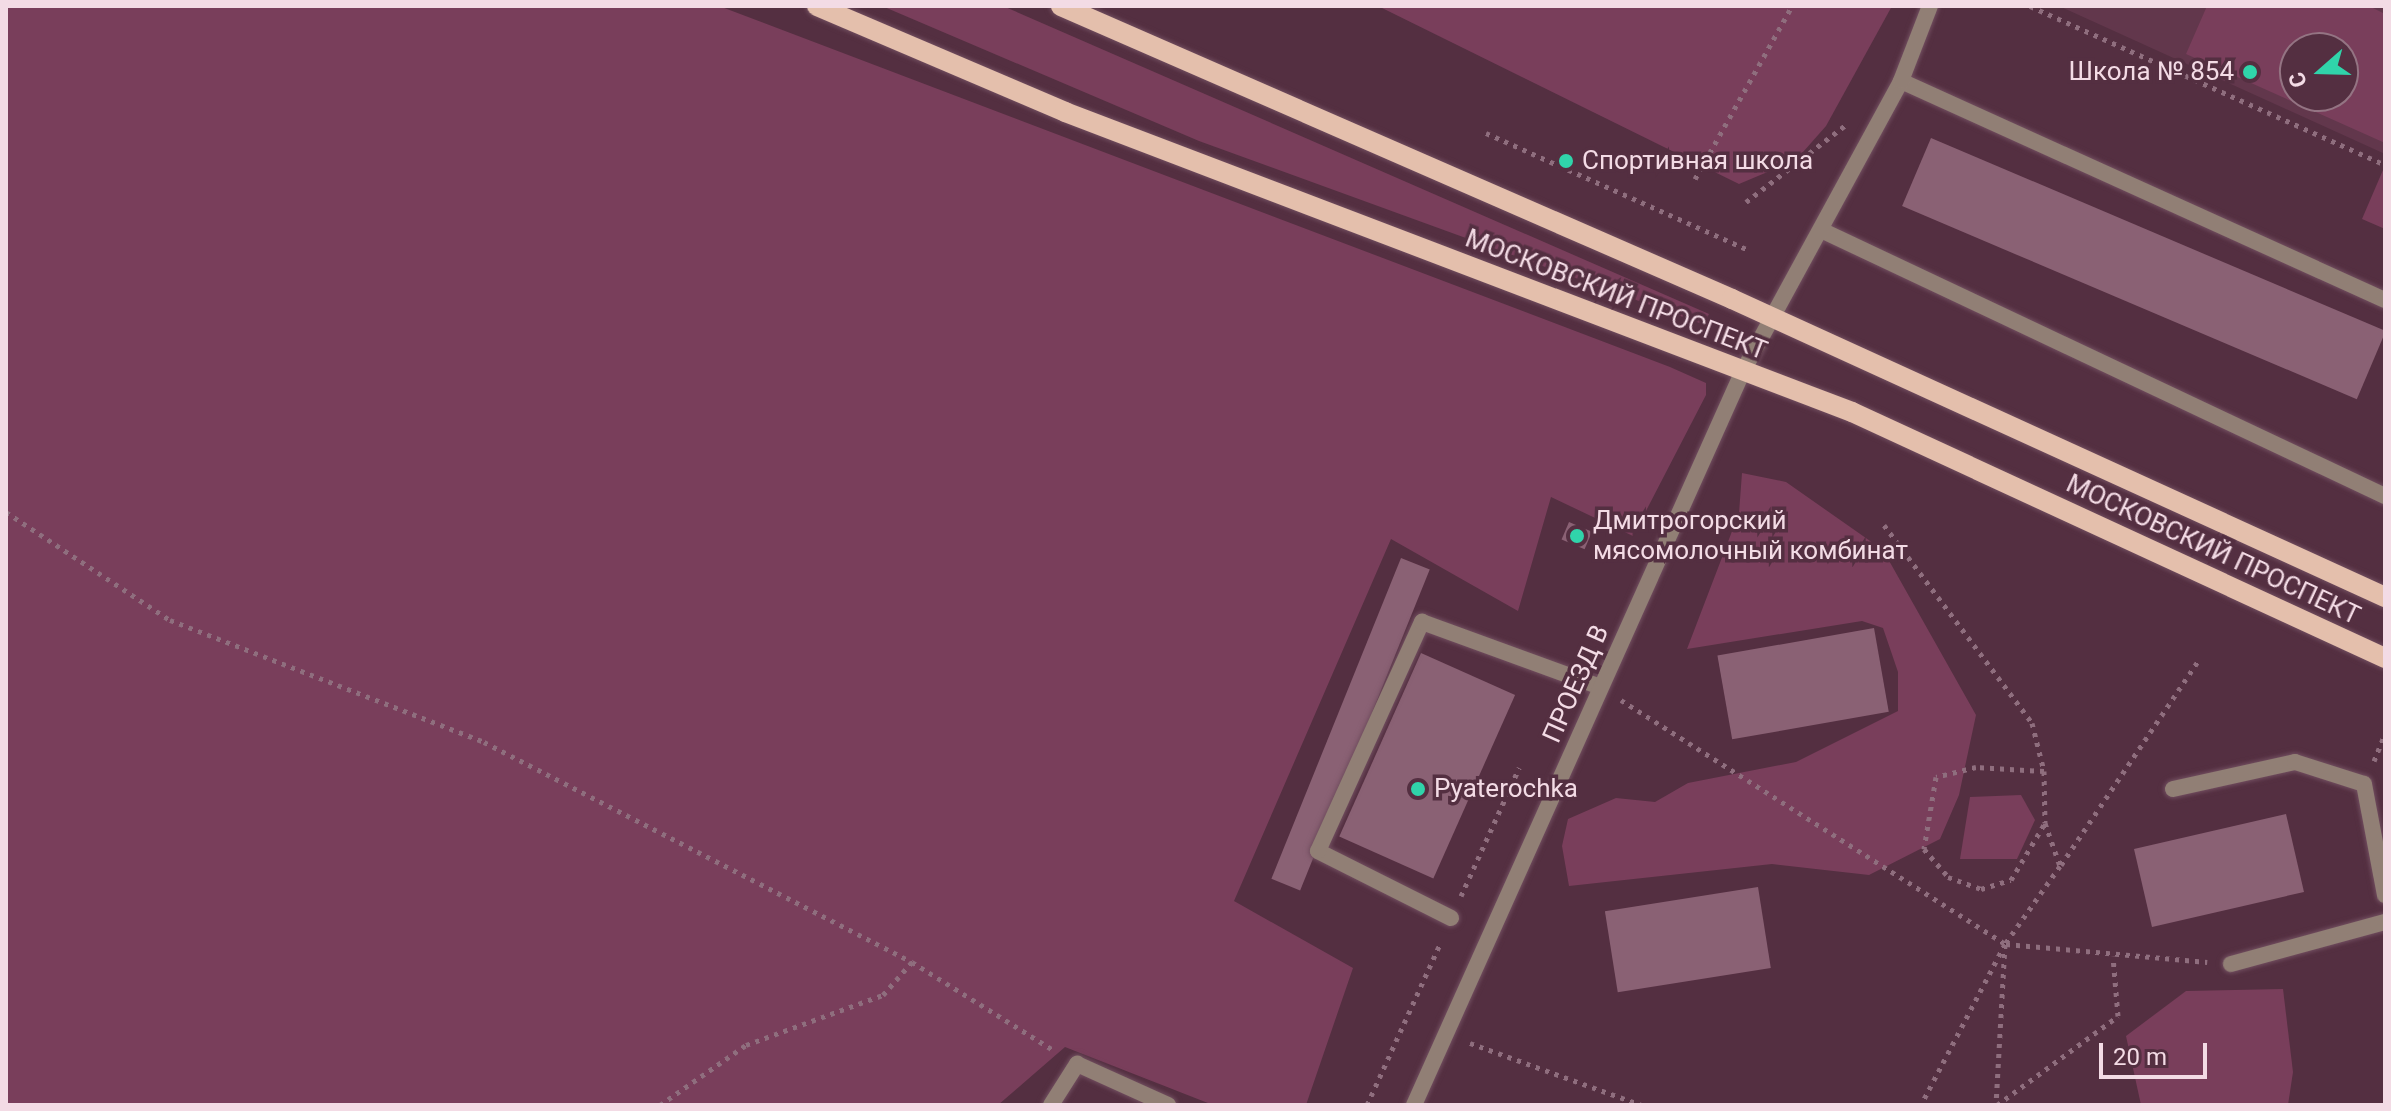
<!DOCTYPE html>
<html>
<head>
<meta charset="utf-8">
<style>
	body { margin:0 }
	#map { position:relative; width:2391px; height:1111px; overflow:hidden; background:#542f41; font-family:Roboto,sans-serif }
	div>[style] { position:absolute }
	.built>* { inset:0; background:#62374c }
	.green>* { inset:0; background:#793e5b }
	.building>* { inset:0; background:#8a6174; transform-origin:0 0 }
	.path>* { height:5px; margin-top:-2.5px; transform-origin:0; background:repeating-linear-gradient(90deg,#8f6e7e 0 4px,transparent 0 10px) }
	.roads { filter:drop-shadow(0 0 2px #714e5f) drop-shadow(0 0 2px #714e5f) }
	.lane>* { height:16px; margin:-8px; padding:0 8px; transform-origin:8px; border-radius:8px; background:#917f75 }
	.primary>* { height:20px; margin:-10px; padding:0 10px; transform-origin:10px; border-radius:10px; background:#e4bfac }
	.dots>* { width:22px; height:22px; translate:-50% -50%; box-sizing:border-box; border:4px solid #542f41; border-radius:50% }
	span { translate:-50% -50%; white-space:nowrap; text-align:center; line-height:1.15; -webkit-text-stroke:7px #542f41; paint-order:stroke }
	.poi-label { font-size:26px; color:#f3dbe5 }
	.right { translate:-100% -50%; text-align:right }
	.left { translate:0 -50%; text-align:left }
	.street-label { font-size:26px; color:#f3dbe5 }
	.frame { position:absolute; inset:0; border:8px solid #f3dbe5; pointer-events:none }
	.north { position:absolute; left:2279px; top:32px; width:80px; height:80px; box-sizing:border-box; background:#542f41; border:2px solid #947483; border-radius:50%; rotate:250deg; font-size:22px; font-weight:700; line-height:32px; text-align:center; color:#f3dbe5 }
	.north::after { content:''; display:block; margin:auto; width:28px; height:36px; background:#30d4aa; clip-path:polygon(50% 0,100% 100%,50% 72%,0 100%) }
	.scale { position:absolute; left:2099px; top:1043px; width:108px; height:36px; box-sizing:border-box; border:4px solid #f3dbe5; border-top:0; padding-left:10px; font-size:24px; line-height:28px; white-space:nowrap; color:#f3dbe5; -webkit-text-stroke:6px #542f41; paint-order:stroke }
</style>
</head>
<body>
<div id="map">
	<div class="built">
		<i style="clip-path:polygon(evenodd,2059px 6px,2385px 6px,2385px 154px,2059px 6px,2295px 48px,2343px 48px,2343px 96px,2295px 96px,2295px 48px)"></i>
	</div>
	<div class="green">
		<i style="clip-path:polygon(6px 6px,719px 6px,1670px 367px,1706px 383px,1706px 395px,1633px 536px,1551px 497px,1518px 611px,1391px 539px,1234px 901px,1353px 968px,1306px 1105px,1213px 1105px,1065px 1047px,998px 1105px,6px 1105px)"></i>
		<i style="clip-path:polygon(882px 6px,1003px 6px,1709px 314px,1705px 325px,1199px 141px)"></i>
		<i style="clip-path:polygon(1378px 6px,1892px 6px,1826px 126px,1796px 160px,1739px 184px)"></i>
		<i style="clip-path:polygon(evenodd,2207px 6px,2369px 6px,2385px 14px,2385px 143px,2186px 54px,2207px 6px,2343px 48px,2343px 96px,2295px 96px,2295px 48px,2343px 48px)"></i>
		<i style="clip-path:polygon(2383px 170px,2385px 171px,2385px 229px,2362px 219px)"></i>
		<i style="clip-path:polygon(1742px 473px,1786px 482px,1883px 550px,1976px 715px,1959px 795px,1940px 839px,1869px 875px,1772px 864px,1569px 886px,1562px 846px,1568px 819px,1616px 798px,1655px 802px,1688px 783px,1796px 762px,1898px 711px,1898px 672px,1883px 628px,1862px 621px,1687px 649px,1739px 513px)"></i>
		<i style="clip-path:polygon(2021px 795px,2035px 820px,2017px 859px,1960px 859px,1970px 797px)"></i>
		<i style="clip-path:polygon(2283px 989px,2293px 1072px,2288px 1105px,2141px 1105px,2126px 1036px,2186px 991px)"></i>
	</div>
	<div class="building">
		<i style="left:1931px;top:138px;width:494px;height:74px;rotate:23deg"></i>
		<i style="left:1569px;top:522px;width:25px;height:19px;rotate:23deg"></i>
		<i style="left:1401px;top:558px;width:31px;height:346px;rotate:22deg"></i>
		<i style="left:1874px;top:628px;width:85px;height:159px;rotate:80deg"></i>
		<i style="left:1421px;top:653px;width:103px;height:201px;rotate:24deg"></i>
		<i style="left:2286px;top:814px;width:80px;height:156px;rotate:77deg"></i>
		<i style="left:1758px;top:887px;width:82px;height:155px;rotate:81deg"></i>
	</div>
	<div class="path">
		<i style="left:2030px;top:6px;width:389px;rotate:24.1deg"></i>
		<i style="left:1486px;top:133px;width:285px;rotate:24deg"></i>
		<i style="left:1695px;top:179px;width:198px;rotate:-60.7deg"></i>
		<i style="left:1746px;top:202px;width:128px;rotate:-37.7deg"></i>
		<i style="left:6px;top:512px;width:196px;rotate:33.4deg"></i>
		<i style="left:170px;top:620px;width:337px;rotate:21.2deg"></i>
		<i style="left:484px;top:742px;width:481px;rotate:27.2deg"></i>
		<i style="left:912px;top:962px;width:168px;rotate:31.9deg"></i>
		<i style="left:1884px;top:525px;width:247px;rotate:53.2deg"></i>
		<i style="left:2032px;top:723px;width:49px;rotate:76deg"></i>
		<i style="left:2044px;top:771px;width:52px;rotate:88.9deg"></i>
		<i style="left:2045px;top:823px;width:46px;rotate:70.8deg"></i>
		<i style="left:2060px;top:866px;width:95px;rotate:125.2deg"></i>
		<i style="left:2005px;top:944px;width:161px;rotate:93.2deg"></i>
		<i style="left:1621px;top:700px;width:455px;rotate:32.4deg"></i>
		<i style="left:2005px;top:944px;width:182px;rotate:117.6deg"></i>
		<i style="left:2374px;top:761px;width:27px;rotate:-68deg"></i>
		<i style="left:2044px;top:771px;width:68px;rotate:-176.6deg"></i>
		<i style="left:1976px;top:767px;width:41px;rotate:166deg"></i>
		<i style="left:1936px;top:777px;width:73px;rotate:99.5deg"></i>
		<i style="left:1924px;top:849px;width:37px;rotate:49deg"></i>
		<i style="left:1948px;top:877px;width:35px;rotate:20deg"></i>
		<i style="left:1981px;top:889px;width:31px;rotate:-17deg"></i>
		<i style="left:2011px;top:880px;width:66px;rotate:-59.2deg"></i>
		<i style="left:2061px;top:865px;width:249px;rotate:-56.1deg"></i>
		<i style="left:1461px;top:896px;width:141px;rotate:-65.6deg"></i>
		<i style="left:2006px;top:944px;width:202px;rotate:5.1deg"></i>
		<i style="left:1470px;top:1043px;width:182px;rotate:19.9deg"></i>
		<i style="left:660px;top:1105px;width:105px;rotate:-34.9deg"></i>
		<i style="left:746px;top:1045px;width:146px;rotate:-20.1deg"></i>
		<i style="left:883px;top:995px;width:44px;rotate:-48.7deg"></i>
		<i style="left:1367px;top:1105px;width:179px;rotate:-65.6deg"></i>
		<i style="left:1997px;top:1105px;width:150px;rotate:-36.3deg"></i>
		<i style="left:2118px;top:1016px;width:60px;rotate:-94.8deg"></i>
	</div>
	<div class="roads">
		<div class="lane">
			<i style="left:1901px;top:81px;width:531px;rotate:24.35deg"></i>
			<i style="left:1821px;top:230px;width:624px;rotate:25.25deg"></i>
			<i style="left:2173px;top:789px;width:125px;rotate:-12.5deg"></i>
			<i style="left:2295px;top:762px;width:72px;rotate:17.7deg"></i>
			<i style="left:2364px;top:784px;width:113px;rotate:79.3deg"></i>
			<i style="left:1451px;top:918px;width:149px;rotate:-153.3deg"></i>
			<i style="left:1318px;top:851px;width:252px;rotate:-65.6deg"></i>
			<i style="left:1422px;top:622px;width:190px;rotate:20deg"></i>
			<i style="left:2231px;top:964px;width:160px;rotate:-15.3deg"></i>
			<i style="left:1051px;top:1105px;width:49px;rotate:-57.6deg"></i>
			<i style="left:1077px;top:1064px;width:100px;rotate:24.3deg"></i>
			<i style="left:1414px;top:1105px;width:804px;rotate:-65.86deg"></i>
			<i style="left:1743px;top:371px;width:330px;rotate:-61.4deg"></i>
			<i style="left:1901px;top:81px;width:80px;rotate:-68.9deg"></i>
		</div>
		<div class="primary">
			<i style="left:817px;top:6px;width:270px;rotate:23.1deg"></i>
			<i style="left:1065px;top:112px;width:842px;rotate:20.87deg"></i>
			<i style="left:1852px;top:412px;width:587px;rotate:24.78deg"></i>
			<i style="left:1061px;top:6px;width:732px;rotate:23.59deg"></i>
			<i style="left:1732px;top:299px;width:718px;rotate:24.53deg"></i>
		</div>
	</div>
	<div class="dots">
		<i style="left:2250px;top:72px;background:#30d4aa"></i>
		<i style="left:1566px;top:161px;background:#30d4aa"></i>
		<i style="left:1577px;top:536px;background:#30d4aa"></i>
		<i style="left:1418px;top:789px;background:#30d4aa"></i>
	</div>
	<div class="poi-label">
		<span class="right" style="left:2234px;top:72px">Школа № 854</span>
		<span class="left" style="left:1582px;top:161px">Спортивная школа</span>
		<span class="left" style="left:1593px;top:536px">Дмитрогорский<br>мясомолочный комбинат</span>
		<span class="left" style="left:1434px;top:789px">Pyaterochka</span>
	</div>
	<div class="street-label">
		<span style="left:1616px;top:295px;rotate:21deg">МОСКОВСКИЙ ПРОСПЕКТ</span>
		<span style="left:2213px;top:550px;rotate:25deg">МОСКОВСКИЙ ПРОСПЕКТ</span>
		<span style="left:1576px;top:684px;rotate:-66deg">ПРОЕЗД B</span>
	</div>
	<div class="frame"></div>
	<div class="north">С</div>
	<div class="scale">20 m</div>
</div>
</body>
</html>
